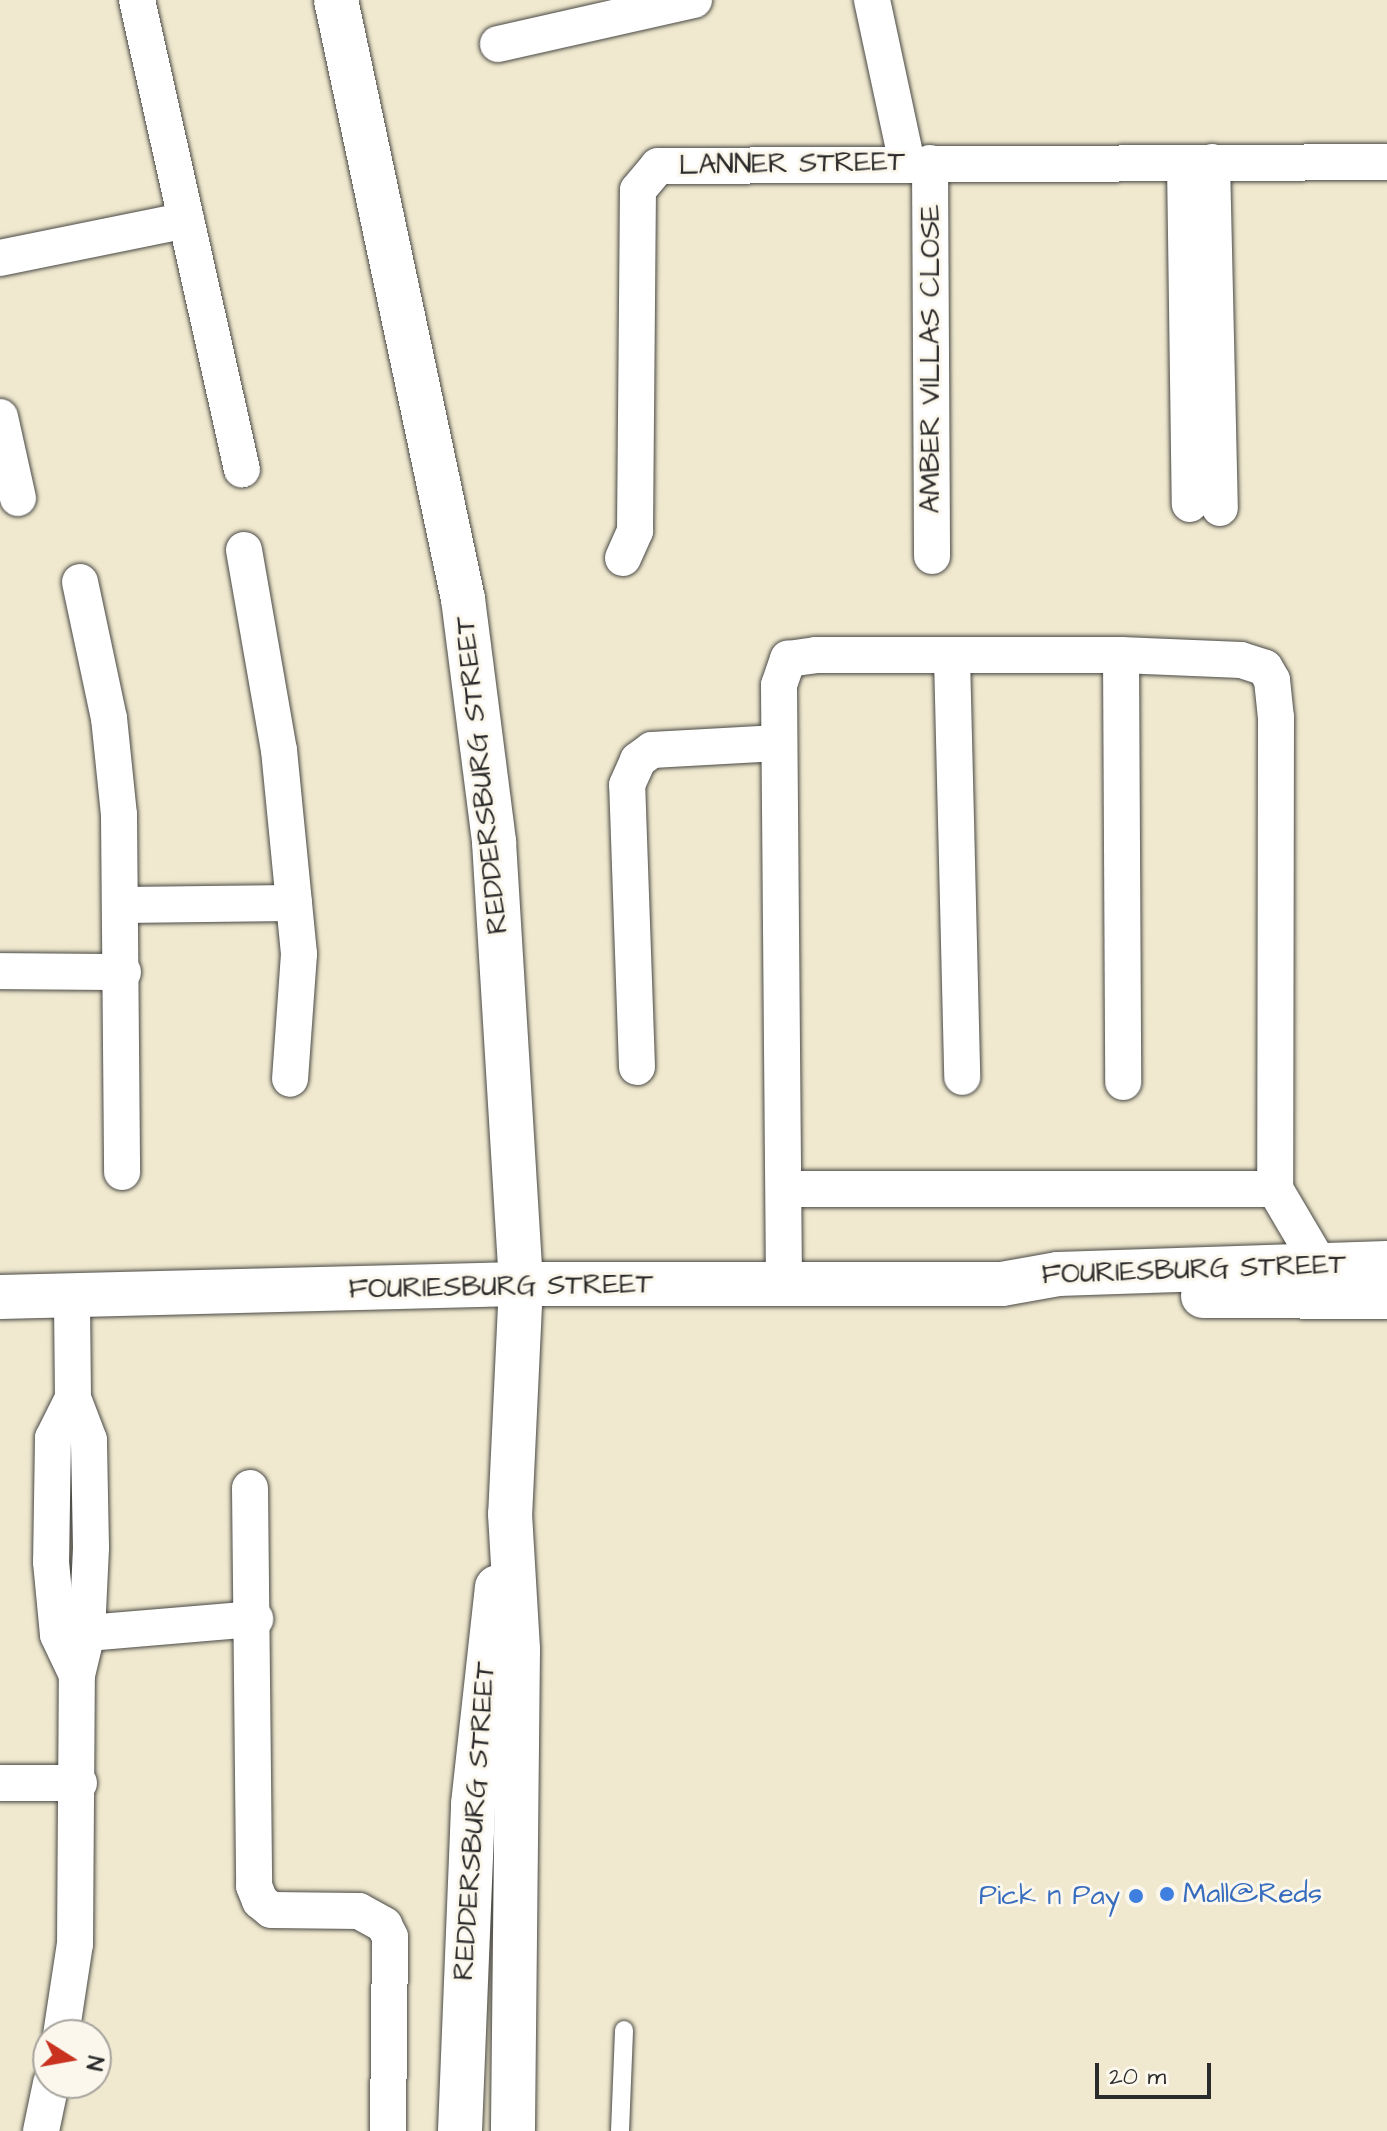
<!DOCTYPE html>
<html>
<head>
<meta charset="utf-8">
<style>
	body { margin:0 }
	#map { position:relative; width:1387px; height:2131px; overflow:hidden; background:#f0e9cf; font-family:"Architects Daughter",sans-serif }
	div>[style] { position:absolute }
	.roads { filter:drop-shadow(0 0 2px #494844) drop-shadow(0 0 2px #494844) }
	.service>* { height:18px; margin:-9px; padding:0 9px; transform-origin:9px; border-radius:9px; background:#fff }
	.minor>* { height:36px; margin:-18px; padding:0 18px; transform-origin:18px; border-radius:18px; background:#fff }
	.tertiary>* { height:44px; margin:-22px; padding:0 22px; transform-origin:22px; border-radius:22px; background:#fff }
	.dots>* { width:22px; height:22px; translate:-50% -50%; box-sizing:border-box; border:4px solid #fbf7ec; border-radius:50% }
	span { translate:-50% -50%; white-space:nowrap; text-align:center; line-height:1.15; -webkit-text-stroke:6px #fbf7ec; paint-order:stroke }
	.street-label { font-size:28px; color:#2b2b2b }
	.shop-label { font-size:28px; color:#366cbe }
	.left { translate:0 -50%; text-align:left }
	.right { translate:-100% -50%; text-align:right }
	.north { position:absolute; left:32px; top:2019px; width:80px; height:80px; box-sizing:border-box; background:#fbf7ec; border:2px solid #a8a59f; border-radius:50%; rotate:101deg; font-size:22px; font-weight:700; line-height:32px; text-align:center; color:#2b2b2b }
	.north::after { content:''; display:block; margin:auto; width:28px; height:36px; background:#c8321e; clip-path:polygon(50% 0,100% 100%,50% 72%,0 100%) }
	.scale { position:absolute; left:1095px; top:2063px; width:116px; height:36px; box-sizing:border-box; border:4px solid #2b2b2b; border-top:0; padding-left:10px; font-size:24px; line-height:28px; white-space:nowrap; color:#2b2b2b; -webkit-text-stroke:6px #fbf7ec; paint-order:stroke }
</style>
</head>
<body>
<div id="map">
	<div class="roads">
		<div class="service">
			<i style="left:620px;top:2131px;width:101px;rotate:-87.7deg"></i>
		</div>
		<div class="minor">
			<i style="left:137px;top:0;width:481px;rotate:77.4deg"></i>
			<i style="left:872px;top:0;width:167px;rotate:77.9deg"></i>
			<i style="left:498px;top:44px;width:201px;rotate:-12.7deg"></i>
			<i style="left:1212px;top:162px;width:346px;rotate:88.7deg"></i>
			<i style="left:930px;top:163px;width:393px;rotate:89.7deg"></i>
			<i style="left:1185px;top:163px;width:341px;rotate:89.2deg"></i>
			<i style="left:0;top:258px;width:190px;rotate:-11.5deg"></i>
			<i style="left:0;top:417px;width:83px;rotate:77.5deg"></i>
			<i style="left:244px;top:550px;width:203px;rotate:80.1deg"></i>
			<i style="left:279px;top:750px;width:205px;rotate:84.4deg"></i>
			<i style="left:299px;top:954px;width:125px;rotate:94.1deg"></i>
			<i style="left:623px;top:558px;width:30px;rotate:-66deg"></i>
			<i style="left:635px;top:531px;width:341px;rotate:-89.5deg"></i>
			<i style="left:638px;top:190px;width:31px;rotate:-50deg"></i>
			<i style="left:658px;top:166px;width:729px;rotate:-0.31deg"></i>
			<i style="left:80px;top:582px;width:139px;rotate:78deg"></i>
			<i style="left:109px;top:718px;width:98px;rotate:84.1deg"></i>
			<i style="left:119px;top:815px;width:357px;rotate:89.5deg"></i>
			<i style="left:1121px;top:655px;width:427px;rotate:89.7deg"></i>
			<i style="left:952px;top:657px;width:420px;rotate:88.6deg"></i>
			<i style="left:120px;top:905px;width:174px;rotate:-0.7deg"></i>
			<i style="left:0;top:971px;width:123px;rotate:0.5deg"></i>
			<i style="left:637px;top:1067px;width:282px;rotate:-92deg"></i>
			<i style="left:627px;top:785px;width:27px;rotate:-66deg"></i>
			<i style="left:638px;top:760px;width:17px;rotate:-36deg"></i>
			<i style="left:652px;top:750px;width:126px;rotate:-3.2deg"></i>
			<i style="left:784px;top:1189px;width:491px"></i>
			<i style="left:784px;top:1285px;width:600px;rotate:-90.48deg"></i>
			<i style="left:779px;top:685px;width:28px;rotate:-71deg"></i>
			<i style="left:788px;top:659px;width:28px;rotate:-8deg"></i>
			<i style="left:816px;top:655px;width:305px"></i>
			<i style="left:1121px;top:655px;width:120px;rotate:2.4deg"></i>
			<i style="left:1241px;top:660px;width:25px;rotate:18deg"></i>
			<i style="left:1265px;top:668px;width:14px;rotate:60deg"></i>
			<i style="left:1272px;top:680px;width:37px;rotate:84deg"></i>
			<i style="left:1276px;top:717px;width:472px;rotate:90.1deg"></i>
			<i style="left:1275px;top:1189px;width:85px;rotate:59.5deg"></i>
			<i style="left:73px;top:1398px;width:45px;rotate:116.6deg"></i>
			<i style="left:53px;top:1438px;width:124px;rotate:90.9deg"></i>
			<i style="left:51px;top:1562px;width:73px;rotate:84.5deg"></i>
			<i style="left:58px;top:1635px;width:44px;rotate:64.6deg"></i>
			<i style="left:250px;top:1488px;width:398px;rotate:89.4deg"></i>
			<i style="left:254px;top:1886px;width:16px;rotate:68deg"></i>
			<i style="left:260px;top:1901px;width:14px;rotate:39deg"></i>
			<i style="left:271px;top:1910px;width:88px;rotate:0.7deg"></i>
			<i style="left:359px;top:1911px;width:29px;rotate:29deg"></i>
			<i style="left:384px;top:1925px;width:13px;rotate:63deg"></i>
			<i style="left:390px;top:1937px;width:194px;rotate:90.6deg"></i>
			<i style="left:64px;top:1635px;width:192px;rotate:-4.8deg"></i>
			<i style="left:0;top:1783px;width:79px"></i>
			<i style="left:61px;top:2035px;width:92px;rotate:-81.3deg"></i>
			<i style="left:75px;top:1944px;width:269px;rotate:-89.6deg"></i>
			<i style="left:77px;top:1675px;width:43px;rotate:-76.6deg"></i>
			<i style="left:87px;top:1633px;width:86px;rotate:-87.3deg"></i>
			<i style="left:91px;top:1547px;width:107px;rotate:-91.1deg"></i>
			<i style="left:89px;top:1440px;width:45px;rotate:-110.9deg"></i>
			<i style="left:73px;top:1398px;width:102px;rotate:-90.6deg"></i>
			<i style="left:41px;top:2131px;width:49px;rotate:-78.2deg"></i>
		</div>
		<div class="tertiary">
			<i style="left:336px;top:0;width:612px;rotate:78.03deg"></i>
			<i style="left:463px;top:599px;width:245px;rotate:82.7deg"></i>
			<i style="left:494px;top:842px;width:443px;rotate:86.5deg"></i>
			<i style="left:521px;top:1284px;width:230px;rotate:92.7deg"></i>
			<i style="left:510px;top:1514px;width:136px;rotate:86.6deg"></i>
			<i style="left:518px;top:1650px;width:481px;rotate:90.6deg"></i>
			<i style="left:1203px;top:1296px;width:184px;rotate:0.3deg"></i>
			<i style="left:0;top:1297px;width:521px;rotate:-1.43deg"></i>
			<i style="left:521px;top:1284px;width:481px"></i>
			<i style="left:1002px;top:1284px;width:57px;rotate:-10.1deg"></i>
			<i style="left:1058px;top:1274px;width:329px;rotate:-1.9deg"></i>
			<i style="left:460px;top:2131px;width:327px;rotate:-87.7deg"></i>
			<i style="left:473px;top:1804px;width:218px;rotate:-83.7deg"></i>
		</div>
	</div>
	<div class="dots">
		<i style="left:1167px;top:1894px;background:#3f7fe0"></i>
		<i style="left:1136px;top:1896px;background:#3f7fe0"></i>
	</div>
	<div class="street-label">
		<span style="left:792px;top:164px;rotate:-1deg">LANNER STREET</span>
		<span style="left:931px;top:359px;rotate:-90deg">AMBER VILLAS CLOSE</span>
		<span style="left:482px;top:775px;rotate:-96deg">REDDERSBURG STREET</span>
		<span style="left:1194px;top:1270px;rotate:-2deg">FOURIESBURG STREET</span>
		<span style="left:501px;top:1287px;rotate:-1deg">FOURIESBURG STREET</span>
		<span style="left:475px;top:1821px;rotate:-86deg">REDDERSBURG STREET</span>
	</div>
	<div class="shop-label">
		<span class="left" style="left:1183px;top:1894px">Mall@Reds</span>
		<span class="right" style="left:1120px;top:1896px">Pick n Pay</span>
	</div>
	<div class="north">N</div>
	<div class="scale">20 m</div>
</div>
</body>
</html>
